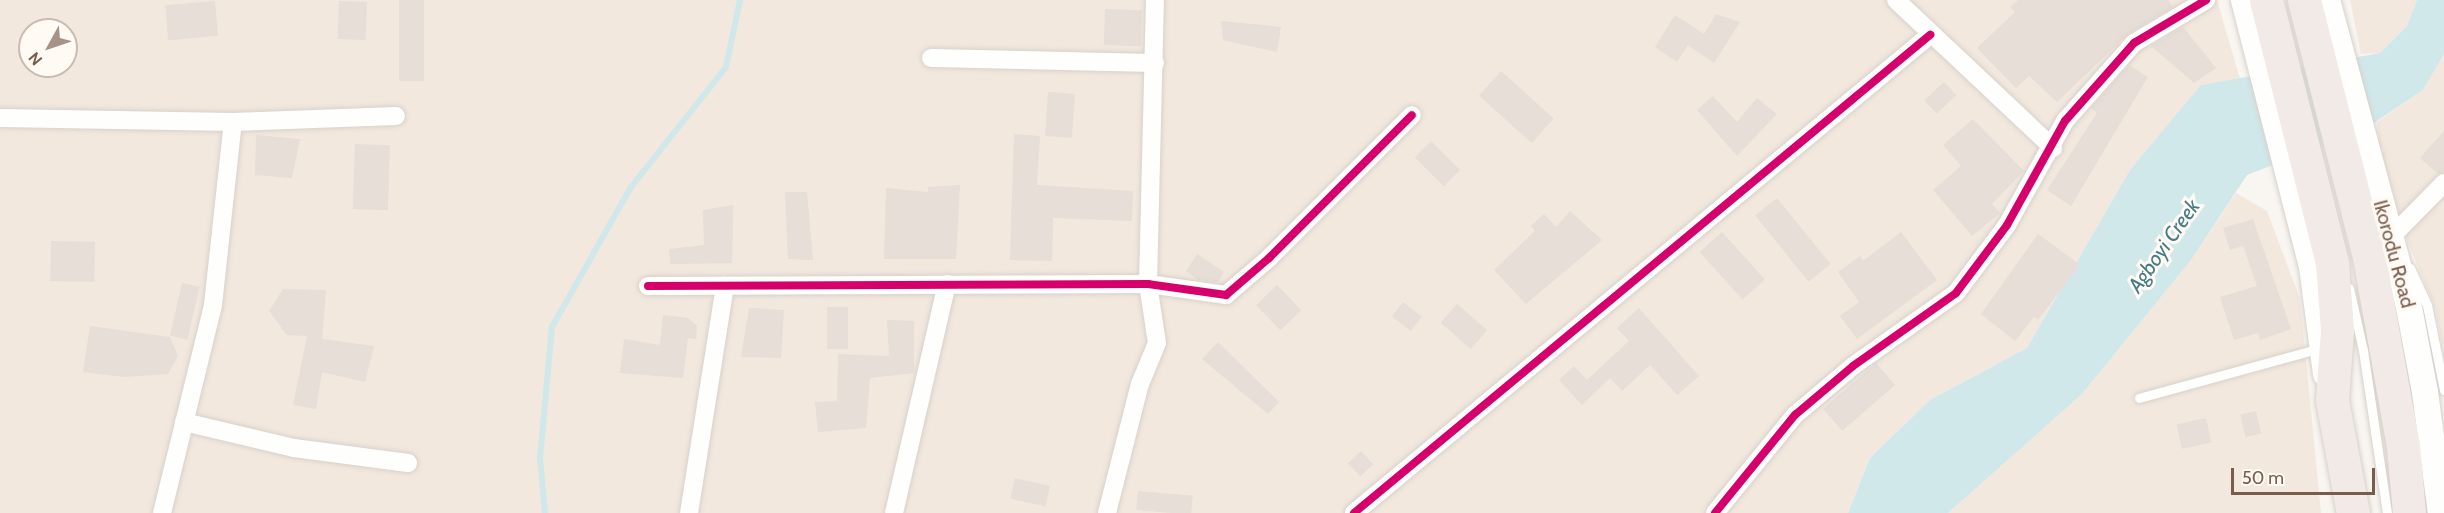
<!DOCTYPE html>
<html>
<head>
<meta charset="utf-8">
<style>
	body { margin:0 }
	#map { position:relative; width:2444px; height:513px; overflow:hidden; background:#f9f5f0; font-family:Cabin,sans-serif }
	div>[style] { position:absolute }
	.residential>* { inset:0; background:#f2e8de }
	.water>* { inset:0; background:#d0e8ea }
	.stream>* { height:6px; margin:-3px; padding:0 3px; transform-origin:3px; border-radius:3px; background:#d0e8ea }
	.building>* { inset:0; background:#e6ded7; transform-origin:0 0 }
	.roads { filter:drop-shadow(0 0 2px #d7d1cb) drop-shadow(0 0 2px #d7d1cb) }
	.lane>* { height:9px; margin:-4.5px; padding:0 4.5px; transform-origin:4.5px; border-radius:4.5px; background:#fefefd }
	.street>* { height:18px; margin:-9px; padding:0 9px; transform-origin:9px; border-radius:9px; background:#fefefd }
	.secondary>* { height:26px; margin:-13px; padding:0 13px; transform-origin:13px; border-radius:13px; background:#fefefd }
	.highway>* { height:33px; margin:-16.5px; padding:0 16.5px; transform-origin:16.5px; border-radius:16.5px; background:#f2eae7 }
	.cycleway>* { height:8px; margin:-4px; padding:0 4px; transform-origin:4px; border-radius:4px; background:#d6006c }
	span { translate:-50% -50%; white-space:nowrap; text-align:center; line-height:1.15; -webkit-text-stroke:6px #fffaf3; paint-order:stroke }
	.street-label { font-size:20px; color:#7a5c4d }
	.water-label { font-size:21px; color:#437c86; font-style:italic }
	.north { position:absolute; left:18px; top:18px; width:60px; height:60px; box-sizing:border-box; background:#fffaf3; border:2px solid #cabbb1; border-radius:50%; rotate:230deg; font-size:16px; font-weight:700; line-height:24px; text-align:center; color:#7a5c4d }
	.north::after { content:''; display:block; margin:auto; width:21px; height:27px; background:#a69286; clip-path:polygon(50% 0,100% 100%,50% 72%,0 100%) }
	.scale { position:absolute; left:2231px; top:468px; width:144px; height:27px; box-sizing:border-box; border:3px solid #7a5c4d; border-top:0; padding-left:8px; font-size:18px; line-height:21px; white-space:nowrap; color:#7a5c4d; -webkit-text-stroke:4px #fffaf3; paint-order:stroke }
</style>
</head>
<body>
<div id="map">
	<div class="residential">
		<i style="clip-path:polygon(evenodd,0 0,2217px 0,2240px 79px,2201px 86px,2130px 170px,2027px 348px,1930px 400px,1870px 458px,1848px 513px,0 513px,0 0,30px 30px,66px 30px,66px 66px,30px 66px,30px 30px)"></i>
		<i style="clip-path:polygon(2350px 0,2417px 0,2407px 26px,2380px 53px,2361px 54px)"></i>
		<i style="clip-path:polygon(2444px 54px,2444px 354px,2435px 307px,2409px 245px,2379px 145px,2377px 122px,2423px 90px)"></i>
		<i style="clip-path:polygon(2236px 193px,2267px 211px,2300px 299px,2321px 513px,1948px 513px,2082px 394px,2191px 260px)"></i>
	</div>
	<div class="water">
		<i style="clip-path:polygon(2417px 0,2444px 0,2444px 54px,2423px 90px,2365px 129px,2247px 175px,2191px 260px,2082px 394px,1948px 513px,1848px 513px,1870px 458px,1930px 400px,2027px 348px,2130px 170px,2201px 85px,2380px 53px,2407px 26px)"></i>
	</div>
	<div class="stream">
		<i style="left:545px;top:513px;width:55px;rotate:-95.2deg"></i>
		<i style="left:540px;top:458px;width:132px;rotate:-84.8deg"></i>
		<i style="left:552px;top:327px;width:161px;rotate:-60.6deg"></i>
		<i style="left:631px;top:187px;width:153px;rotate:-51.6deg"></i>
		<i style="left:726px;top:67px;width:68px;rotate:-78.2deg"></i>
	</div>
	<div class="building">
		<i style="left:399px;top:0;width:25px;height:81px"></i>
		<i style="clip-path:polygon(2018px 0,2168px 0,2173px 7px,2128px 34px,2057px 102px,2029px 76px,2016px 88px,1977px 48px,2015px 12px,2010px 7px)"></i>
		<i style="left:215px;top:1px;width:35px;height:50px;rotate:85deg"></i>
		<i style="left:339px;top:1px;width:28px;height:38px;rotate:2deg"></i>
		<i style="left:1105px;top:9px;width:37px;height:36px;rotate:2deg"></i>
		<i style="clip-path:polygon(1716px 14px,1740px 22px,1714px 63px,1688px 45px,1677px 62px,1655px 47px,1675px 15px,1704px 34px)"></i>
		<i style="clip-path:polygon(1221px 21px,1281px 27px,1277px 52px,1223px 40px)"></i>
		<i style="clip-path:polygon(2183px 27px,2216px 68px,2194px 83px,2151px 46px)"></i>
		<i style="clip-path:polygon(2129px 65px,2148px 77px,2071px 206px,2047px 190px,2097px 113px,2091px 108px)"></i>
		<i style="left:1501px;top:71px;width:71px;height:33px;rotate:42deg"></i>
		<i style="left:1944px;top:82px;width:18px;height:27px;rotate:47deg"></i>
		<i style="left:1048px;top:92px;width:27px;height:44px;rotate:4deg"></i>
		<i style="clip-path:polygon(1713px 96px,1737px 122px,1757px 98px,1777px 114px,1737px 156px,1697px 110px)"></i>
		<i style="clip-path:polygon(1973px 119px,2024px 171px,1992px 204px,2000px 213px,1972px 236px,1933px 190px,1961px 166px,1943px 145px)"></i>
		<i style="clip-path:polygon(2444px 131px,2444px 172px,2438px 174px,2420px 158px)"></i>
		<i style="clip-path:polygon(1014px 134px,1040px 136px,1037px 185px,1133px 191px,1132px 221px,1053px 218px,1052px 261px,1010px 260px)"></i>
		<i style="clip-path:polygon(256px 135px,300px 139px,292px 178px,255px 175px)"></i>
		<i style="left:1431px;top:141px;width:41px;height:23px;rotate:45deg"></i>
		<i style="left:355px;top:144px;width:35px;height:65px;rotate:2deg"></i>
		<i style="clip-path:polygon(960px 185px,956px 259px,884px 259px,886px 188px,928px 192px,928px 187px)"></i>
		<i style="clip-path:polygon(785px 192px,807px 192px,813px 260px,788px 259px)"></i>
		<i style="left:1777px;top:198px;width:85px;height:28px;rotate:51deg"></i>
		<i style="clip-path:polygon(733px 205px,732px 263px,670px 264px,669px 249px,704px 245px,703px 210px)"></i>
		<i style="clip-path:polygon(1570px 211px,1602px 240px,1526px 304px,1494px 270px,1535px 231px,1531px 226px,1544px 214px,1556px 227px)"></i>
		<i style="clip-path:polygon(2253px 219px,2291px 329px,2260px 340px,2258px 333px,2234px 340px,2220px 297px,2257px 286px,2243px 246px,2230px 250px,2223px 228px)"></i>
		<i style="left:1722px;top:232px;width:64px;height:30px;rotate:48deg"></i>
		<i style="clip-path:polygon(1901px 232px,1937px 280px,1857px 339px,1840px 316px,1859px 302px,1838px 272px,1860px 256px,1863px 261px)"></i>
		<i style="clip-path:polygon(2038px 234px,2080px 265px,2038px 320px,2034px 317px,2015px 341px,1981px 314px)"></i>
		<i style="left:51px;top:241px;width:44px;height:40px;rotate:1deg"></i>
		<i style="clip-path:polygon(1197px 254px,1224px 272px,1218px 282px,1198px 280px,1186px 271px)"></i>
		<i style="left:182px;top:283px;width:18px;height:54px;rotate:13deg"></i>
		<i style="left:1277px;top:285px;width:35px;height:29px;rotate:46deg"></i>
		<i style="clip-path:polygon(283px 289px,326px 290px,322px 339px,374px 346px,365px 382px,322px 372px,316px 409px,293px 405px,307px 336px,287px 335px,269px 311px)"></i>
		<i style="left:1403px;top:302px;width:24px;height:18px;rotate:38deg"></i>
		<i style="left:1457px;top:304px;width:40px;height:25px;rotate:41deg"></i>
		<i style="left:827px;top:307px;width:21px;height:42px"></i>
		<i style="clip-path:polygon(749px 308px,784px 310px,781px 358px,741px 357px)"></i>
		<i style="clip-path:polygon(1639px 308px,1699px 376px,1677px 395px,1650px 365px,1622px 391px,1610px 378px,1582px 405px,1559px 380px,1574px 366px,1587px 380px,1629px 341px,1617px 328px)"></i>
		<i style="clip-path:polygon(663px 315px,688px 318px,697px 326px,696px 339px,688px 338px,683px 378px,620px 373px,624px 339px,660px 345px)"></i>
		<i style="clip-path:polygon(887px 320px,914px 321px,914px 373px,870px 378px,866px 428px,818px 432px,815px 402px,837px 401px,838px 354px,889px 356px)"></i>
		<i style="clip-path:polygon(90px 326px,170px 337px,178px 356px,168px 374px,125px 377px,83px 372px)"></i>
		<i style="clip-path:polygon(1218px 342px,1279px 402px,1268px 414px,1202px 359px)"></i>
		<i style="left:1876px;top:363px;width:29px;height:70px;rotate:49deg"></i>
		<i style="left:2256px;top:411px;width:23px;height:16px;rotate:77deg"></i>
		<i style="left:2206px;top:418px;width:25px;height:30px;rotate:78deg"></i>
		<i style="left:1361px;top:451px;width:18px;height:18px;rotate:47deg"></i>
		<i style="left:1015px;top:478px;width:36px;height:21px;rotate:13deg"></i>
		<i style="left:1138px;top:491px;width:55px;height:19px;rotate:5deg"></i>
	</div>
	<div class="roads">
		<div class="lane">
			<i style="left:2410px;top:268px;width:41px;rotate:65.3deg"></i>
			<i style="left:2427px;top:305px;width:87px;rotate:78.7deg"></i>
			<i style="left:2349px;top:288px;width:64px;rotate:77.3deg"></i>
			<i style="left:2363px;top:350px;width:165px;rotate:81.6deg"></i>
			<i style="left:2139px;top:398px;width:188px;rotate:-15.4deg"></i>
		</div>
		<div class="street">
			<i style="left:1896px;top:0;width:216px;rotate:43.3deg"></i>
			<i style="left:931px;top:58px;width:224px;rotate:1.3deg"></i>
			<i style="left:0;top:118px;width:233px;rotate:1deg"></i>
			<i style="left:233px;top:122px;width:163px;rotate:-2.1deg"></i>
			<i style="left:2390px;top:238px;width:77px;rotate:-45.5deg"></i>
			<i style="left:648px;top:286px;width:500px;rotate:-0.23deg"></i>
			<i style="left:1148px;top:284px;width:79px;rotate:8deg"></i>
			<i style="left:1226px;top:295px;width:57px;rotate:-40.7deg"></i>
			<i style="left:1269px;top:258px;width:202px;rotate:-45deg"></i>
			<i style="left:184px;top:422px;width:113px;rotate:13.3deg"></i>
			<i style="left:294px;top:448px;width:115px;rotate:7.5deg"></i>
			<i style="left:162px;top:513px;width:214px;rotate:-76.2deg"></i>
			<i style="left:213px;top:305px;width:184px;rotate:-83.8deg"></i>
			<i style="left:689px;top:513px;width:230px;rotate:-81deg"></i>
			<i style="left:894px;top:513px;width:235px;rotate:-77deg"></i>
			<i style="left:1107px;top:513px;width:133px;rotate:-75.7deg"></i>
			<i style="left:1140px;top:384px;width:44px;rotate:-67.5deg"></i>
			<i style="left:1157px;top:343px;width:60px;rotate:-98.7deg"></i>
			<i style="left:1148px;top:284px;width:284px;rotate:-88.6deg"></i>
			<i style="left:1354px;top:513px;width:749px;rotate:-39.69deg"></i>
			<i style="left:1715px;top:513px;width:127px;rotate:-50.8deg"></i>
			<i style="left:1795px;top:415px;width:76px;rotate:-40.2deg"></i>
			<i style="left:1853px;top:366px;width:126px;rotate:-35.3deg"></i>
			<i style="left:1956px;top:293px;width:85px;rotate:-53.1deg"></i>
			<i style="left:2007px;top:225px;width:119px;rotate:-60.9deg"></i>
			<i style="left:2065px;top:121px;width:104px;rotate:-48.5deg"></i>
			<i style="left:2134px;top:43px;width:84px;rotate:-30.8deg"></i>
		</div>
		<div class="secondary">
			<i style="left:2244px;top:0;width:275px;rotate:75.7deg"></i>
			<i style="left:2312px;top:266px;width:109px;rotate:82.6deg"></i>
			<i style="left:2327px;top:0;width:313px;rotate:75deg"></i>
			<i style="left:2408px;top:302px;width:92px;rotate:79.3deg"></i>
			<i style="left:2425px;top:392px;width:122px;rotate:82.5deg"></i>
		</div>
		<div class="highway">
			<i style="left:2266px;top:0;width:270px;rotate:75.9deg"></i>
			<i style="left:2332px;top:262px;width:68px;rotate:85.8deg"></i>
			<i style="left:2337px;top:330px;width:70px;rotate:94.1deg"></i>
			<i style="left:2332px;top:400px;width:115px;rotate:79.5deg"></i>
			<i style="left:2304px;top:0;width:265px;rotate:75.8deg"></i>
			<i style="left:2369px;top:257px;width:192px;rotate:79.8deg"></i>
			<i style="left:2403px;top:446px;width:67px;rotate:84.9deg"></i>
		</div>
	</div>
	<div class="cycleway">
		<i style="left:648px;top:286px;width:500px;rotate:-0.23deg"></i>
		<i style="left:1148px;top:284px;width:79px;rotate:8deg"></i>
		<i style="left:1226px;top:295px;width:57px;rotate:-40.7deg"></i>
		<i style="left:1269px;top:258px;width:202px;rotate:-45deg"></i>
		<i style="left:1354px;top:513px;width:749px;rotate:-39.69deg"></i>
		<i style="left:1715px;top:513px;width:127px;rotate:-50.8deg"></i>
		<i style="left:1795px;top:415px;width:76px;rotate:-40.2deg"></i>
		<i style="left:1853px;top:366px;width:126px;rotate:-35.3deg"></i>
		<i style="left:1956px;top:293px;width:85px;rotate:-53.1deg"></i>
		<i style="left:2007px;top:225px;width:119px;rotate:-60.9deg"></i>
		<i style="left:2065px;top:121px;width:104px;rotate:-48.5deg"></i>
		<i style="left:2134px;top:43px;width:84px;rotate:-30.8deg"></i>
	</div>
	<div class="street-label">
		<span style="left:2394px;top:254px;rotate:75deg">Ikorodu Road</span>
	</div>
	<div class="water-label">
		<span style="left:2164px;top:246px;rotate:-55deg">Agboyi Creek</span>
	</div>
	<div class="north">N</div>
	<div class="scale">50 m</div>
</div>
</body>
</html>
